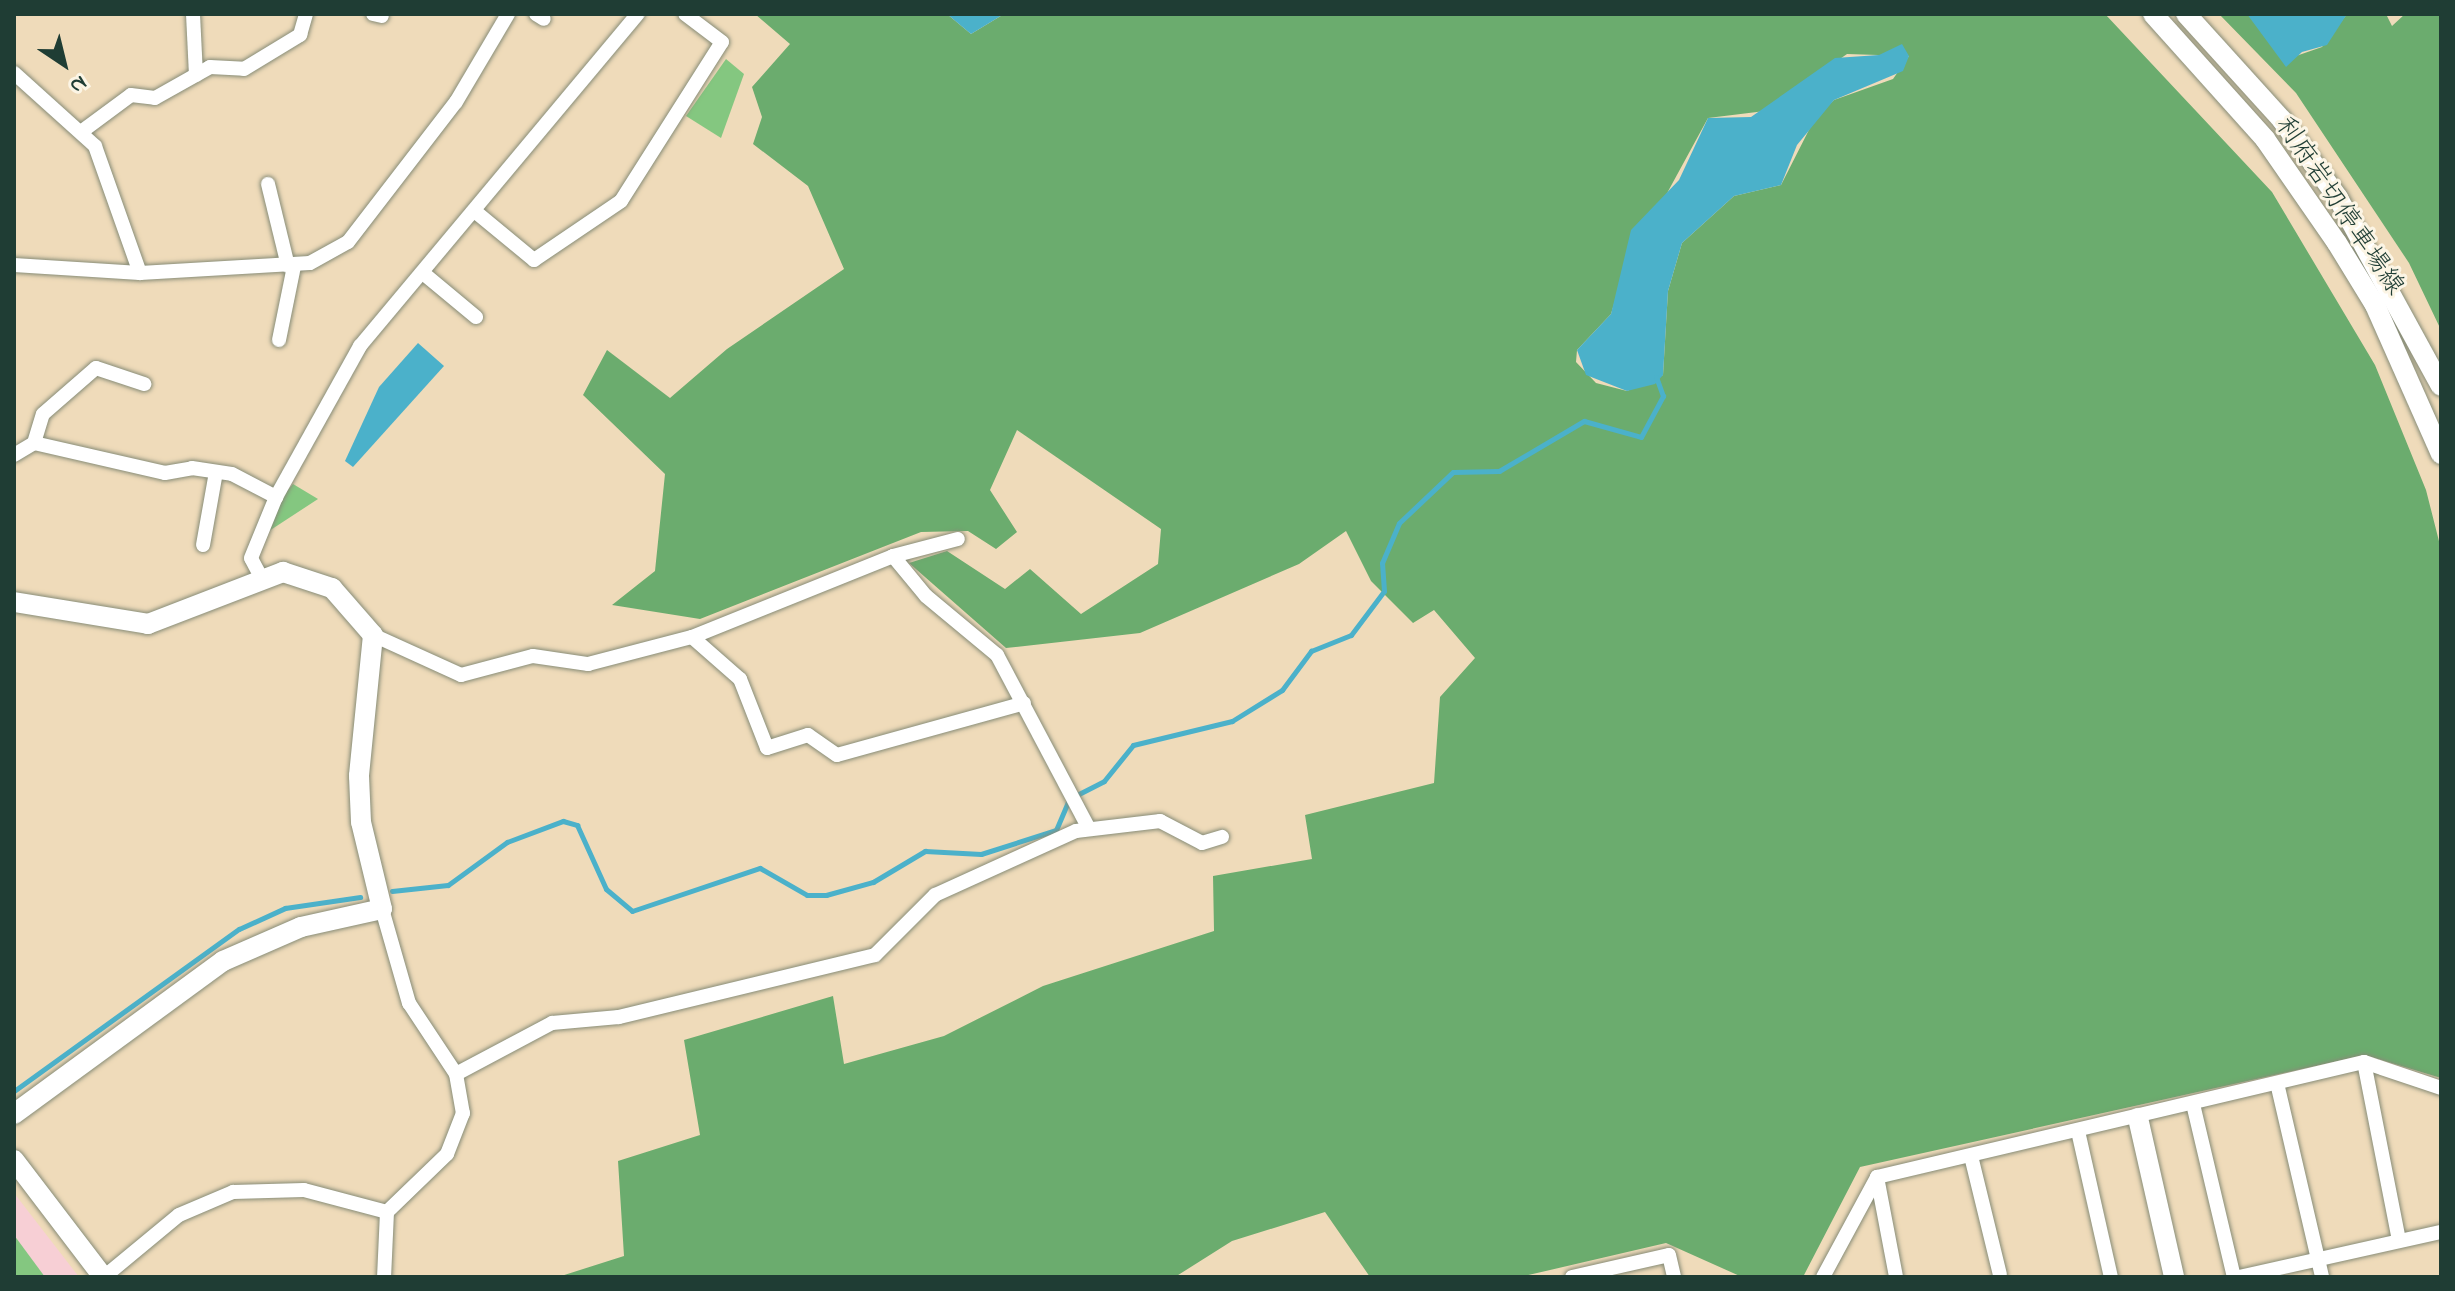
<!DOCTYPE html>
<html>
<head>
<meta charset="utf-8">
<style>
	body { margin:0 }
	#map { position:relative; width:2455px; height:1291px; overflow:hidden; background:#efdbba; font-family:"Indie Flower","Klee One",sans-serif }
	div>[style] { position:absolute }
	.built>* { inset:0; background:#f7cfd5 }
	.green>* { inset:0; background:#84c780 }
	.forest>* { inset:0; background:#6bac6e }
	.water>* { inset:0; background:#4bb1ca }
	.stream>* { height:5px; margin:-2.5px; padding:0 2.5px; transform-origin:2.5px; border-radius:2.5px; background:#4bb1ca }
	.roads { filter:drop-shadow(0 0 2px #878c77) drop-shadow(0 0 2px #878c77) }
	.street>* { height:14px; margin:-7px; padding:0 7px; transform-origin:7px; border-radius:7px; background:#fff }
	.secondary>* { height:20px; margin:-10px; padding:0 10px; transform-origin:10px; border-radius:10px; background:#fff }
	span { translate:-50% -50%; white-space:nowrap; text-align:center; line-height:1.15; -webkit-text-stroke:6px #fcf5e5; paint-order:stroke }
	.street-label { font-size:26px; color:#1f3d34 }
	.frame { position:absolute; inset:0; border:16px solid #1f3d34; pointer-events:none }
	.north { position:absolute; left:24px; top:24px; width:80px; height:80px; -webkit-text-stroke:6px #fcf5e5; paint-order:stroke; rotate:145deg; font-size:22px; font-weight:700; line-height:32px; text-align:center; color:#1f3d34 }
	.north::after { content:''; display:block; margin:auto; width:28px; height:36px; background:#1f3d34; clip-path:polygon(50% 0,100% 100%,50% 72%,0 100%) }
</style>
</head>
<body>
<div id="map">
	<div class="built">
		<i style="clip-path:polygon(14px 1193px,79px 1277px,14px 1277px)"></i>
	</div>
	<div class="green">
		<i style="clip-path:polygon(726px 59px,744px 74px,721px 138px,686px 116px)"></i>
		<i style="clip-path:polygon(293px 484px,318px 499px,269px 531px,282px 497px)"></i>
		<i style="clip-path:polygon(14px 1235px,45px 1277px,14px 1277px)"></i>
	</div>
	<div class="forest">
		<i style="clip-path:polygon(evenodd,755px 14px,947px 14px,971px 34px,1004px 14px,2105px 14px,2272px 192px,2375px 365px,2426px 490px,2441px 549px,2441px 1078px,2365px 1055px,1860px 1167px,1803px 1277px,1742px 1277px,1666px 1243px,1520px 1277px,1370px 1277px,1325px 1212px,1232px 1241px,1175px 1277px,558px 1277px,624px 1256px,618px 1161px,700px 1135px,684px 1040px,833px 996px,844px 1064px,944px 1036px,1043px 986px,1214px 931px,1213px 876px,1312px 859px,1305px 815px,1434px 783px,1440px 697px,1475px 658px,1434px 610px,1413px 623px,1371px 581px,1346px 531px,1299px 564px,1140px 633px,1006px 648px,909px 563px,947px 551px,1005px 589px,1030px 569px,1081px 614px,1158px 564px,1161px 529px,1017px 430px,990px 490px,1017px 532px,996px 549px,968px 531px,921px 532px,700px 619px,612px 605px,655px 571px,665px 474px,583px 395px,607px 350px,670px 398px,727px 349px,844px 269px,808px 186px,753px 144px,762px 117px,752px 87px,790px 44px,755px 14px,1847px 54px,1909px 56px,1893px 79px,1834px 100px,1814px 120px,1781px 185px,1734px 196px,1682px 243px,1668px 291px,1663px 375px,1627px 391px,1596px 383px,1576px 362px,1577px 350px,1611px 314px,1623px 274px,1708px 118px,1765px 111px,1847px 54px)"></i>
		<i style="clip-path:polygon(2219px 14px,2247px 14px,2296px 56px,2322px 47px,2347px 14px,2386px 14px,2392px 26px,2405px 14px,2441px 14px,2441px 330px,2409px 263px,2296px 93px)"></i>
	</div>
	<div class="water">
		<i style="clip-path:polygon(947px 14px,1004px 14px,971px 34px)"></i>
		<i style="clip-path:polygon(2247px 14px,2347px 14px,2327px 45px,2302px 52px,2286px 67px)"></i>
		<i style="clip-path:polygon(1902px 44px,1909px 56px,1903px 71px,1834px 100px,1797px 145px,1781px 185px,1734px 196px,1682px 243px,1668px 291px,1663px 375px,1655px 384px,1627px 391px,1586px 375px,1577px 350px,1611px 314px,1631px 230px,1679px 180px,1708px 118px,1751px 117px,1835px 58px,1879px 55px)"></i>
		<i style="clip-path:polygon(418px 343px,444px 366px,353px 467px,345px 461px,379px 387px)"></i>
	</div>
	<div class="stream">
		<i style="left:392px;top:891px;width:56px;rotate:-6.1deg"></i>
		<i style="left:448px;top:885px;width:73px;rotate:-36.1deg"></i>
		<i style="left:507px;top:842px;width:60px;rotate:-20.6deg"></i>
		<i style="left:563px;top:821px;width:15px;rotate:16deg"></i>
		<i style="left:577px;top:825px;width:70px;rotate:65.6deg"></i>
		<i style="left:606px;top:889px;width:34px;rotate:40deg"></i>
		<i style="left:632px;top:911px;width:135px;rotate:-18.6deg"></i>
		<i style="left:760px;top:868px;width:54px;rotate:29.9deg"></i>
		<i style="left:807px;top:895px;width:19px"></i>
		<i style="left:826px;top:895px;width:49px;rotate:-15.5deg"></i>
		<i style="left:873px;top:882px;width:61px;rotate:-30.8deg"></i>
		<i style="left:925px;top:851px;width:56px;rotate:3.1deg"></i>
		<i style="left:981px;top:854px;width:79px;rotate:-17.7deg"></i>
		<i style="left:1056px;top:830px;width:34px;rotate:-67deg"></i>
		<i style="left:1069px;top:799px;width:39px;rotate:-27deg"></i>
		<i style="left:1104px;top:781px;width:46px;rotate:-51.1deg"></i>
		<i style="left:1133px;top:745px;width:102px;rotate:-13.6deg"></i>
		<i style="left:1232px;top:721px;width:59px;rotate:-31.8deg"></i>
		<i style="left:1282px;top:690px;width:49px;rotate:-53.4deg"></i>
		<i style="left:1311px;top:651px;width:43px;rotate:-21.8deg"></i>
		<i style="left:1351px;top:635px;width:55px;rotate:-53.1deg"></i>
		<i style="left:1384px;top:591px;width:28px;rotate:-94deg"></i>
		<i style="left:1382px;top:563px;width:43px;rotate:-67deg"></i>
		<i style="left:1399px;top:523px;width:74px;rotate:-43.4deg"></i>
		<i style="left:1453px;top:472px;width:46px;rotate:-1.2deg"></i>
		<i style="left:1499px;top:471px;width:99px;rotate:-30.5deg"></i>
		<i style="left:1584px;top:421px;width:59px;rotate:15.7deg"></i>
		<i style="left:1641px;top:437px;width:47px;rotate:-61.8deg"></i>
		<i style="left:1663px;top:396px;width:20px;rotate:-110deg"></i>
		<i style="left:14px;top:1091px;width:277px;rotate:-35.8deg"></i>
		<i style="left:239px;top:929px;width:51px;rotate:-24.5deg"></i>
		<i style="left:285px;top:908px;width:76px;rotate:-8.3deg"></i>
	</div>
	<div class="roads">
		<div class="street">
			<i style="left:193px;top:14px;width:61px;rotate:87.2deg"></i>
			<i style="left:373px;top:14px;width:9px;rotate:13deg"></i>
			<i style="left:536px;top:14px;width:9px;rotate:32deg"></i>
			<i style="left:14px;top:73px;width:109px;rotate:42deg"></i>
			<i style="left:95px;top:146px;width:135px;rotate:70.5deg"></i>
			<i style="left:81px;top:132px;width:62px;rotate:-36.5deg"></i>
			<i style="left:131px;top:95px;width:24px;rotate:7deg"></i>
			<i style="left:155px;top:98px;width:63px;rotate:-29.4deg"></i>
			<i style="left:210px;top:67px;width:34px;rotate:3deg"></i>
			<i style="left:244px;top:69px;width:66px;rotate:-31.3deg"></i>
			<i style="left:300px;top:35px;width:22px;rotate:-74deg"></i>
			<i style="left:268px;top:184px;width:84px;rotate:76.3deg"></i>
			<i style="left:477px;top:213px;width:74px;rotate:39.5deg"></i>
			<i style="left:534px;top:260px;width:105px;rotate:-34.1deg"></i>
			<i style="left:621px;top:201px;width:188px;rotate:-57.6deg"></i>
			<i style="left:722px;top:42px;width:46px;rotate:-142.9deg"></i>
			<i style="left:14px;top:265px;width:126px;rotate:3.6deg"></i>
			<i style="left:140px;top:273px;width:170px;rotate:-3.4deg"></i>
			<i style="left:310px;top:263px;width:43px;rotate:-28.9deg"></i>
			<i style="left:348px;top:242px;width:177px;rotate:-52.4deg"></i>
			<i style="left:456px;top:102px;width:102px;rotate:-59.4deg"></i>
			<i style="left:423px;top:273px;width:69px;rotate:39.7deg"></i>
			<i style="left:279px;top:340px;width:76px;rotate:-78.5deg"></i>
			<i style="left:34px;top:443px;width:30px;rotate:-73deg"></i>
			<i style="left:43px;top:414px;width:70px;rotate:-41deg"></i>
			<i style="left:96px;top:368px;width:51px;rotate:18.4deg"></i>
			<i style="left:14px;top:455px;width:23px;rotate:-31deg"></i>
			<i style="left:34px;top:443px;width:134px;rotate:12.9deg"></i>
			<i style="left:165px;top:473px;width:27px;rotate:-10deg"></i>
			<i style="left:192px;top:468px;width:40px;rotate:8.5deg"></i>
			<i style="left:232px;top:474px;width:50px;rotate:27.6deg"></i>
			<i style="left:203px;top:545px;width:74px;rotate:-79.9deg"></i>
			<i style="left:893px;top:556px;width:52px;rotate:50.5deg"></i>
			<i style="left:926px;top:596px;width:92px;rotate:39.7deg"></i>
			<i style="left:997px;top:655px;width:195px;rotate:62.1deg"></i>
			<i style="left:261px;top:577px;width:21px;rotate:-118deg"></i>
			<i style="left:251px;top:558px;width:66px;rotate:-67.7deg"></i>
			<i style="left:276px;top:497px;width:173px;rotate:-60.9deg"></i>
			<i style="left:360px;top:346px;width:433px;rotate:-50.1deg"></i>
			<i style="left:373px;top:635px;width:97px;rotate:24.4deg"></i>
			<i style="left:461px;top:675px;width:74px;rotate:-14.8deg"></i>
			<i style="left:533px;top:656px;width:56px;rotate:8.3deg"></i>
			<i style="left:588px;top:664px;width:107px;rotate:-14.6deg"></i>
			<i style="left:692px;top:637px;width:64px;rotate:41.2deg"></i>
			<i style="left:740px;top:679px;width:74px;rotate:68.6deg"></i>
			<i style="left:767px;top:748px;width:43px;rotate:-17.6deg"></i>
			<i style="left:808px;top:735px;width:35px;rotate:35deg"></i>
			<i style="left:837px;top:755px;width:194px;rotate:-15.5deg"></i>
			<i style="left:692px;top:637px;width:217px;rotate:-21.9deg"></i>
			<i style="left:893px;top:556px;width:67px;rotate:-14.7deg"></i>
			<i style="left:382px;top:909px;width:98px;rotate:74deg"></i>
			<i style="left:409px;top:1003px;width:85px;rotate:56.5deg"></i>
			<i style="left:456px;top:1074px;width:40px;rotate:80deg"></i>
			<i style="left:463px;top:1113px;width:44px;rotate:111.3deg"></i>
			<i style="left:447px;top:1154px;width:83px;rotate:136deg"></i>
			<i style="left:387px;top:1212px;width:65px;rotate:92.6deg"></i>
			<i style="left:2364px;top:1062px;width:182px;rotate:78.9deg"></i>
			<i style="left:456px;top:1074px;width:109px;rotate:-28deg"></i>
			<i style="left:552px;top:1023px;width:67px;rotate:-5.1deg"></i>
			<i style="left:619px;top:1017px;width:263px;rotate:-13.6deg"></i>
			<i style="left:875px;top:955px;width:85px;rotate:-45deg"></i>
			<i style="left:935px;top:895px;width:155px;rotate:-24.4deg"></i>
			<i style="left:1076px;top:831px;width:85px;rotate:-6.8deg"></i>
			<i style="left:1160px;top:821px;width:47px;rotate:27.6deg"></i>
			<i style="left:1202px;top:843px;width:21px;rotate:-17deg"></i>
			<i style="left:2277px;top:1083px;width:199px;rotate:76.9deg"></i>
			<i style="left:2193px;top:1104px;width:178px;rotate:76.7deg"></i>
			<i style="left:2078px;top:1131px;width:150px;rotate:77.3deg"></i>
			<i style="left:1971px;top:1156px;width:122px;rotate:76.3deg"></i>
			<i style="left:1877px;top:1177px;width:102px;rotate:79.2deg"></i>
			<i style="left:104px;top:1277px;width:97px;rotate:-39.6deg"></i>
			<i style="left:179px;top:1215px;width:59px;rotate:-23.1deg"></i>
			<i style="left:233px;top:1192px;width:71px;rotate:-1.6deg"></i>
			<i style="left:304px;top:1190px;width:86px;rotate:14.8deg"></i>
			<i style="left:1572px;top:1277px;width:99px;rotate:-12.8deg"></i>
			<i style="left:1669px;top:1255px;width:23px;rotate:77deg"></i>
			<i style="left:1823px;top:1277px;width:114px;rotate:-61.6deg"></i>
			<i style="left:1877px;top:1177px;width:500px;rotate:-13.29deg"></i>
			<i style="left:2364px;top:1062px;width:81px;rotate:18.7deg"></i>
			<i style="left:2239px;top:1277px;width:207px;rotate:-12.6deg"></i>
		</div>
		<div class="secondary">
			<i style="left:2153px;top:14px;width:168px;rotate:48.1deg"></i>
			<i style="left:2265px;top:139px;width:126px;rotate:55.3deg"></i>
			<i style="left:2337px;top:243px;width:73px;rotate:58.5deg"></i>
			<i style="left:2375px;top:305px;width:163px;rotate:66.1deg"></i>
			<i style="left:2186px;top:14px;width:143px;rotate:47.8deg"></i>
			<i style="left:2282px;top:120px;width:96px;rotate:54.3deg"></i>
			<i style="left:2338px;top:198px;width:214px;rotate:61.3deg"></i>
			<i style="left:14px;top:602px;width:136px;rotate:9.3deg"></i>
			<i style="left:148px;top:624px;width:145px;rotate:-21.1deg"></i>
			<i style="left:283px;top:572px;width:52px;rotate:18.1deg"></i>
			<i style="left:332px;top:588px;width:62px;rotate:48.9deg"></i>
			<i style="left:373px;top:635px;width:142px;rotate:95.7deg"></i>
			<i style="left:359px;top:776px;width:46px;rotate:87.5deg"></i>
			<i style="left:361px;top:822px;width:89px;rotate:76.4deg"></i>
			<i style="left:382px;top:909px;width:83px;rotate:167.5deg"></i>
			<i style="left:301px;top:927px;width:85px;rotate:156.4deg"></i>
			<i style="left:223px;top:961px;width:259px;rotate:143.8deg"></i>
			<i style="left:2138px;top:1118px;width:163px;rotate:77.2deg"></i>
			<i style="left:14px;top:1160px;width:147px;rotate:52.7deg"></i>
		</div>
	</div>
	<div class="street-label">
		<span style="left:2338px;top:207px;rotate:56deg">利府岩切停車場線</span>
	</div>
	<div class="frame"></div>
	<div class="north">N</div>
</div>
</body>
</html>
